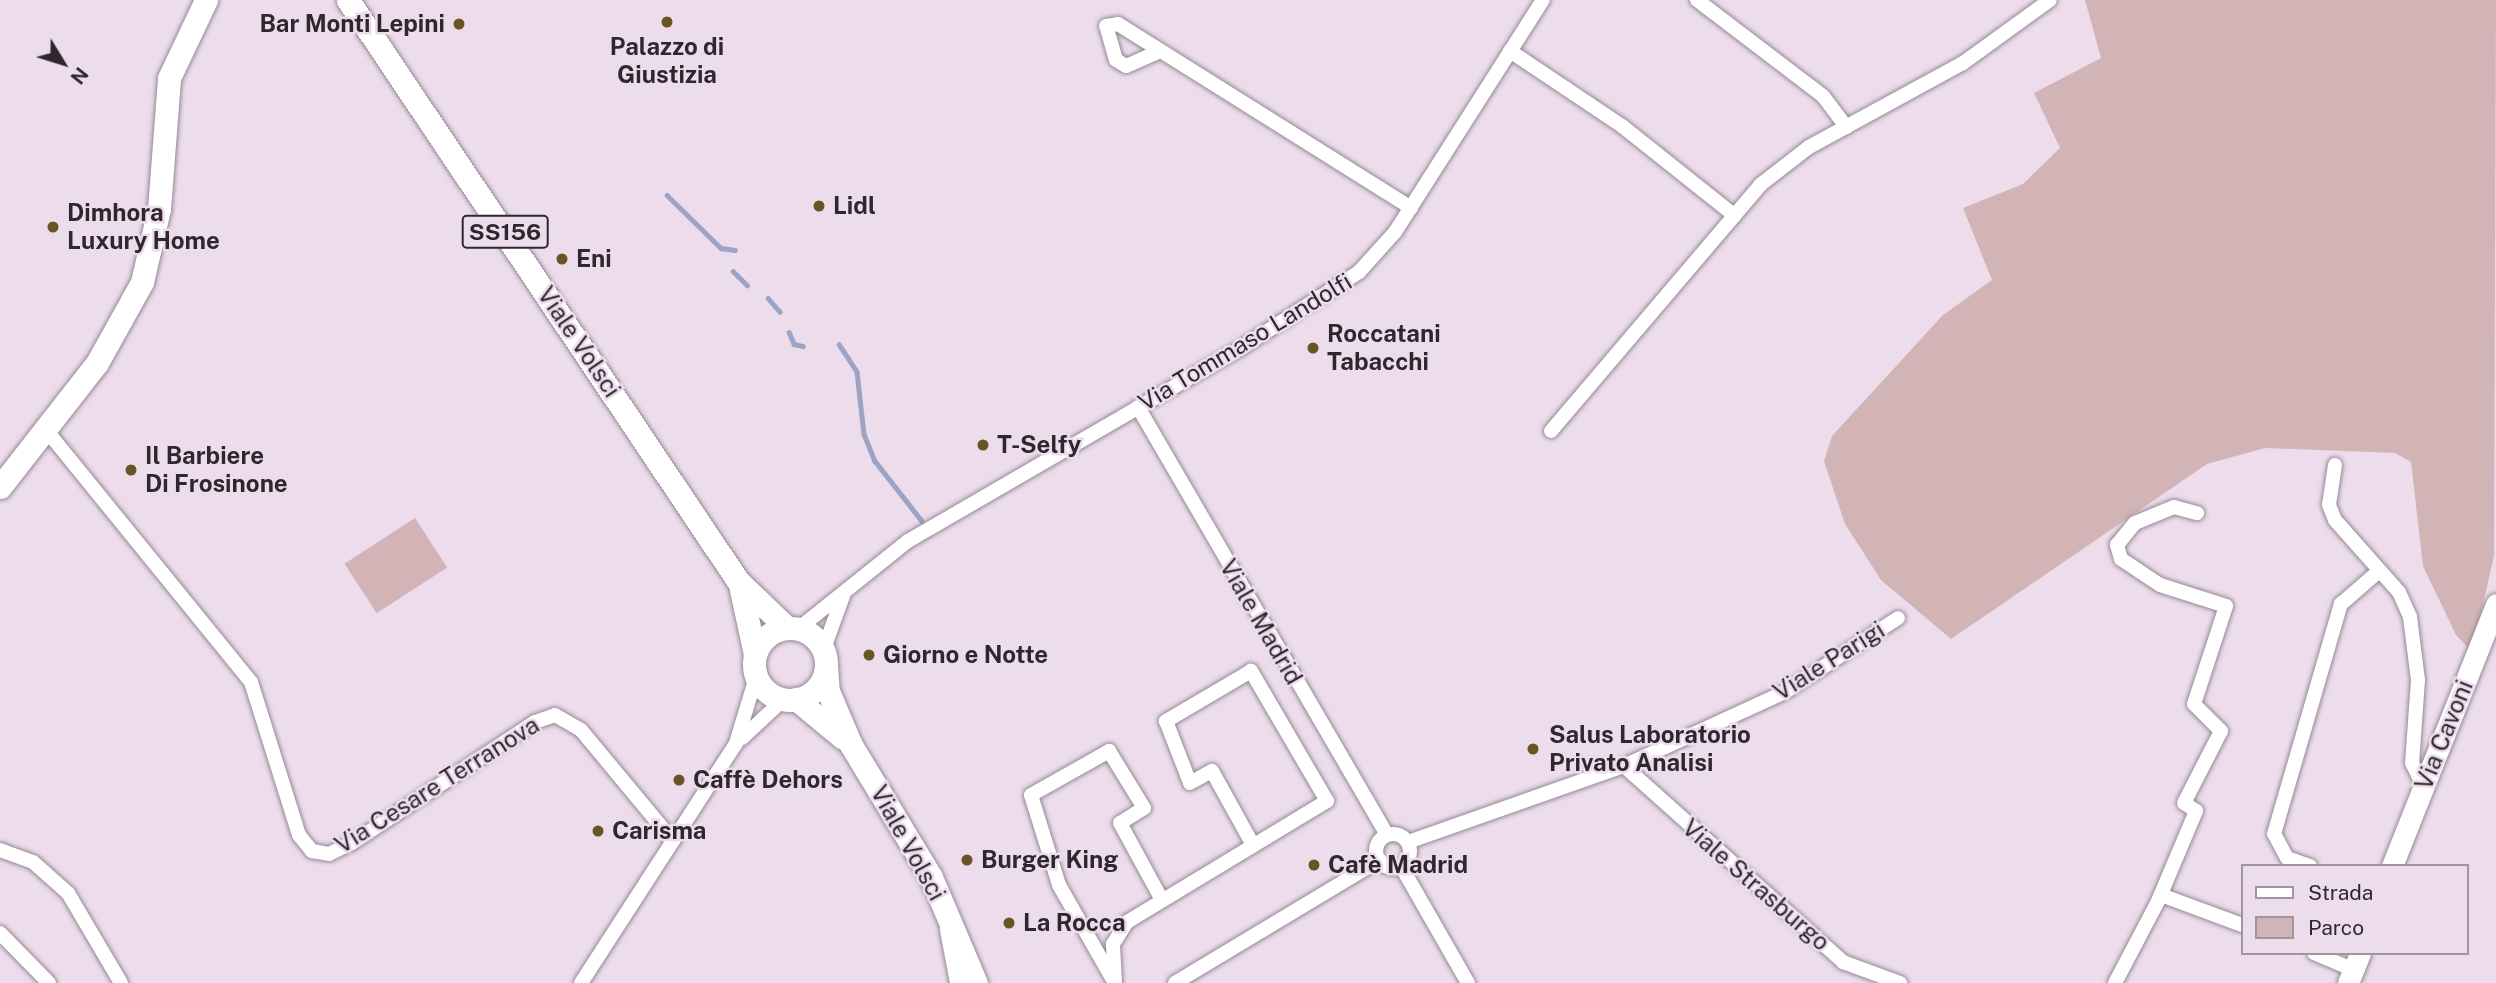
<!DOCTYPE html>
<html>
<head>
<meta charset="utf-8">
<style>
	body { margin:0 }
	#map { position:relative; width:2496px; height:983px; overflow:hidden; background:#ecdcec; font-family:"Public Sans",sans-serif }
	div>[style] { position:absolute }
	.green>* { inset:0; background:#d3b4b6; transform-origin:0 0 }
	.stream>* { height:4.5px; margin:-2.25px; padding:0 2.25px; transform-origin:2.25px; border-radius:2.25px; background:#9ca3c5 }
	.roads { filter:drop-shadow(0 0 2px #968896) drop-shadow(0 0 2px #968896) }
	.street>* { height:14px; margin:-7px; padding:0 7px; transform-origin:7px; border-radius:7px; background:#fff }
	.street>.ring { margin:-7px; padding:0; box-sizing:content-box; background:none; border:14px solid #fff; border-radius:50% }
	.secondary>* { height:21px; margin:-10.5px; padding:0 10.5px; transform-origin:10.5px; border-radius:10.5px; background:#fff }
	.primary>* { height:23px; margin:-11.5px; padding:0 11.5px; transform-origin:11.5px; border-radius:11.5px; background:#fff }
	.primary>.ring { margin:-11.5px; padding:0; box-sizing:content-box; background:none; border:23px solid #fff; border-radius:50% }
	.dots>* { width:19px; height:19px; translate:-50% -50%; box-sizing:border-box; border:4px solid #ecdcec; border-radius:50% }
	span { translate:-50% -50%; white-space:nowrap; text-align:center; line-height:1.15; -webkit-text-stroke:5px #ecdcec; paint-order:stroke }
	.shield-label span { padding:2px 5px; background:#ecdcec; border:2px solid; border-radius:5px; -webkit-text-stroke-width:0 }
	.shield-label { font-size:23px; color:#2e282e; font-weight:700 }
	.poi-label { font-size:24px; color:#2e282e; font-weight:700 }
	.right { translate:-100% -50%; text-align:right }
	.left { translate:0 -50%; text-align:left }
	.street-label { font-size:24px; color:#2e282e }
	.legend { position:absolute; left:2241px; top:864px; width:228px; height:91px; box-sizing:border-box; background:#ecdcec; border:2px solid #a094a0; margin:0; padding:9px 12px; list-style:none; font-size:21px; color:#2e282e }
	.legend li { display:flex; align-items:center; gap:14px; height:35px }
	.legend b { width:35px; border:2px solid #a094a0 }
	.north { position:absolute; left:28px; top:28px; width:70px; height:70px; -webkit-text-stroke:5px #ecdcec; paint-order:stroke; rotate:128deg; font-size:19px; font-weight:700; line-height:28px; text-align:center; color:#2e282e }
	.north::after { content:''; display:block; margin:auto; width:24px; height:32px; background:#2e282e; clip-path:polygon(50% 0,100% 100%,50% 72%,0 100%) }
</style>
</head>
<body>
<div id="map">
	<div class="green">
		<i style="clip-path:polygon(2085px 0,2496px 0,2494px 556px,2472px 652px,2456px 635px,2423px 566px,2411px 462px,2395px 453px,2265px 448px,2207px 464px,1951px 639px,1881px 580px,1845px 524px,1824px 461px,1832px 436px,1943px 315px,1992px 280px,1963px 208px,2023px 184px,2060px 148px,2034px 93px,2101px 58px)"></i>
		<i style="left:415px;top:518px;width:59px;height:84px;rotate:57deg"></i>
	</div>
	<div class="stream">
		<i style="left:667px;top:195px;width:76px;rotate:44.5deg"></i>
		<i style="left:721px;top:248px;width:14px;rotate:8deg"></i>
		<i style="left:733px;top:271px;width:20px;rotate:45deg"></i>
		<i style="left:768px;top:298px;width:18px;rotate:49deg"></i>
		<i style="left:789px;top:332px;width:13px;rotate:67deg"></i>
		<i style="left:794px;top:344px;width:9px;rotate:13deg"></i>
		<i style="left:839px;top:344px;width:33px;rotate:57deg"></i>
		<i style="left:857px;top:372px;width:62px;rotate:83.6deg"></i>
		<i style="left:864px;top:434px;width:29px;rotate:68deg"></i>
		<i style="left:875px;top:461px;width:76px;rotate:51.9deg"></i>
	</div>
	<div class="roads">
		<div class="street">
			<i style="left:1697px;top:0;width:158px;rotate:37.3deg"></i>
			<i style="left:1823px;top:96px;width:39px;rotate:53deg"></i>
			<i style="left:1160px;top:51px;width:37px;rotate:156deg"></i>
			<i style="left:1126px;top:66px;width:12px;rotate:-149deg"></i>
			<i style="left:1116px;top:60px;width:35px;rotate:-106deg"></i>
			<i style="left:1106px;top:26px;width:12px;rotate:-9deg"></i>
			<i style="left:1118px;top:24px;width:346px;rotate:32.1deg"></i>
			<i style="left:1510px;top:51px;width:135px;rotate:33.8deg"></i>
			<i style="left:1622px;top:126px;width:144px;rotate:38.5deg"></i>
			<i style="left:1138px;top:407px;width:495px;rotate:59.8deg"></i>
			<i style="left:47px;top:431px;width:323px;rotate:50.9deg"></i>
			<i style="left:251px;top:682px;width:160px;rotate:72.6deg"></i>
			<i style="left:299px;top:835px;width:21px;rotate:51deg"></i>
			<i style="left:312px;top:851px;width:17px;rotate:10deg"></i>
			<i style="left:329px;top:854px;width:25px;rotate:-26deg"></i>
			<i style="left:352px;top:843px;width:219px;rotate:-33.5deg"></i>
			<i style="left:535px;top:722px;width:21px;rotate:-19deg"></i>
			<i style="left:555px;top:715px;width:30px;rotate:30deg"></i>
			<i style="left:581px;top:730px;width:144px;rotate:50.3deg"></i>
			<i style="left:1551px;top:431px;width:323px;rotate:-49.6deg"></i>
			<i style="left:1760px;top:185px;width:62px;rotate:-37.8deg"></i>
			<i style="left:1809px;top:147px;width:175px;rotate:-28.6deg"></i>
			<i style="left:1963px;top:63px;width:107px;rotate:-35.9deg"></i>
			<i style="left:2335px;top:465px;width:40px;rotate:98.5deg"></i>
			<i style="left:2329px;top:505px;width:16px;rotate:68deg"></i>
			<i style="left:2335px;top:520px;width:96px;rotate:48.4deg"></i>
			<i style="left:2399px;top:592px;width:27px;rotate:66deg"></i>
			<i style="left:2410px;top:617px;width:64px;rotate:82.8deg"></i>
			<i style="left:2418px;top:680px;width:83px;rotate:94.1deg"></i>
			<i style="left:2412px;top:763px;width:25px;rotate:64deg"></i>
			<i style="left:798px;top:629px;width:141px;rotate:-38.7deg"></i>
			<i style="left:908px;top:541px;width:388px;rotate:-30.1deg"></i>
			<i style="left:1244px;top:346px;width:137px;rotate:-32.8deg"></i>
			<i style="left:1359px;top:272px;width:54px;rotate:-48deg"></i>
			<i style="left:1395px;top:232px;width:275px;rotate:-57.5deg"></i>
			<i style="left:823px;top:651px;width:59px;rotate:-70deg"></i>
			<i style="left:742px;top:738px;width:57px;rotate:-42.9deg"></i>
			<i style="left:1624px;top:766px;width:294px;rotate:41.8deg"></i>
			<i style="left:1843px;top:962px;width:61px;rotate:20.2deg"></i>
			<i class="ring" style="left:1376px;top:834px;width:20px;height:20px"></i>
			<i style="left:1408px;top:842px;width:229px;rotate:-19.4deg"></i>
			<i style="left:1624px;top:766px;width:177px;rotate:-24.7deg"></i>
			<i style="left:1785px;top:692px;width:135px;rotate:-33.2deg"></i>
			<i style="left:0;top:850px;width:35px;rotate:20deg"></i>
			<i style="left:33px;top:862px;width:47px;rotate:41.5deg"></i>
			<i style="left:68px;top:893px;width:104px;rotate:59.5deg"></i>
			<i style="left:1401px;top:866px;width:135px;rotate:60.2deg"></i>
			<i style="left:2310px;top:866px;width:24px;rotate:-161deg"></i>
			<i style="left:2287px;top:858px;width:27px;rotate:-118deg"></i>
			<i style="left:2274px;top:834px;width:240px;rotate:-73.8deg"></i>
			<i style="left:2341px;top:604px;width:50px;rotate:-41deg"></i>
			<i style="left:2161px;top:895px;width:86px;rotate:20.3deg"></i>
			<i style="left:947px;top:930px;width:54px;rotate:79.3deg"></i>
			<i style="left:0;top:933px;width:70px;rotate:45.6deg"></i>
			<i style="left:2314px;top:953px;width:43px;rotate:23deg"></i>
			<i style="left:1112px;top:978px;width:107px;rotate:-119.7deg"></i>
			<i style="left:1059px;top:885px;width:94px;rotate:-107.3deg"></i>
			<i style="left:1031px;top:795px;width:90px;rotate:-29.4deg"></i>
			<i style="left:1109px;top:751px;width:67px;rotate:58.4deg"></i>
			<i style="left:1144px;top:808px;width:28px;rotate:148deg"></i>
			<i style="left:1120px;top:823px;width:88px;rotate:61.4deg"></i>
			<i style="left:581px;top:983px;width:286px;rotate:-57.1deg"></i>
			<i style="left:736px;top:743px;width:69px;rotate:-73.1deg"></i>
			<i style="left:1115px;top:983px;width:39px;rotate:-93deg"></i>
			<i style="left:1113px;top:944px;width:26px;rotate:-58deg"></i>
			<i style="left:1127px;top:922px;width:234px;rotate:-31.2deg"></i>
			<i style="left:1327px;top:801px;width:151px;rotate:-120.3deg"></i>
			<i style="left:1251px;top:671px;width:99px;rotate:149.5deg"></i>
			<i style="left:1166px;top:721px;width:66px;rotate:68.8deg"></i>
			<i style="left:1190px;top:783px;width:25px;rotate:-29deg"></i>
			<i style="left:1212px;top:771px;width:85px;rotate:61deg"></i>
			<i style="left:1175px;top:983px;width:239px;rotate:-31deg"></i>
			<i style="left:2115px;top:983px;width:93px;rotate:-62.3deg"></i>
			<i style="left:2158px;top:901px;width:98px;rotate:-67.1deg"></i>
			<i style="left:2196px;top:811px;width:14px;rotate:-146deg"></i>
			<i style="left:2184px;top:803px;width:81px;rotate:-62.8deg"></i>
			<i style="left:2221px;top:731px;width:38px;rotate:-135deg"></i>
			<i style="left:2194px;top:704px;width:103px;rotate:-71.9deg"></i>
			<i style="left:2226px;top:606px;width:69px;rotate:-162.3deg"></i>
			<i style="left:2160px;top:585px;width:47px;rotate:-146.3deg"></i>
			<i style="left:2121px;top:559px;width:15px;rotate:-106deg"></i>
			<i style="left:2117px;top:545px;width:28px;rotate:-51deg"></i>
			<i style="left:2135px;top:523px;width:42px;rotate:-22.3deg"></i>
			<i style="left:2174px;top:507px;width:24px;rotate:15deg"></i>
		</div>
		<div class="secondary">
			<i style="left:2392px;top:866px;width:282px;rotate:-68.3deg"></i>
			<i style="left:2348px;top:983px;width:32px;rotate:-68deg"></i>
		</div>
		<div class="primary">
			<i style="left:348px;top:0;width:700px;rotate:56.13deg"></i>
			<i style="left:738px;top:581px;width:68px;rotate:43.8deg"></i>
			<i style="left:0;top:487px;width:157px;rotate:-52deg"></i>
			<i style="left:97px;top:363px;width:93px;rotate:-60.9deg"></i>
			<i style="left:142px;top:282px;width:75px;rotate:-76.9deg"></i>
			<i style="left:159px;top:209px;width:131px;rotate:-85.6deg"></i>
			<i style="left:169px;top:78px;width:86px;rotate:-64.6deg"></i>
			<i style="left:741px;top:590px;width:66px;rotate:77.7deg"></i>
			<i class="ring" style="left:754px;top:628px;width:49px;height:49px"></i>
			<i style="left:826px;top:665px;width:26px;rotate:86deg"></i>
			<i style="left:828px;top:691px;width:59px;rotate:66.9deg"></i>
			<i style="left:851px;top:745px;width:154px;rotate:58.8deg"></i>
			<i style="left:931px;top:877px;width:115px;rotate:67deg"></i>
			<i style="left:796px;top:699px;width:60px;rotate:39.6deg"></i>
		</div>
	</div>
	<div class="dots">
		<i style="left:667px;top:22px;background:#695423"></i>
		<i style="left:459px;top:24px;background:#695423"></i>
		<i style="left:819px;top:206px;background:#695423"></i>
		<i style="left:53px;top:227px;background:#695423"></i>
		<i style="left:562px;top:259px;background:#695423"></i>
		<i style="left:1313px;top:348px;background:#695423"></i>
		<i style="left:983px;top:445px;background:#695423"></i>
		<i style="left:131px;top:470px;background:#695423"></i>
		<i style="left:869px;top:655px;background:#695423"></i>
		<i style="left:1533px;top:749px;background:#695423"></i>
		<i style="left:679px;top:780px;background:#695423"></i>
		<i style="left:598px;top:831px;background:#695423"></i>
		<i style="left:967px;top:860px;background:#695423"></i>
		<i style="left:1314px;top:865px;background:#695423"></i>
		<i style="left:1009px;top:923px;background:#695423"></i>
	</div>
	<div class="shield-label">
		<span style="left:505px;top:232px">SS156</span>
	</div>
	<div class="poi-label">
		<span class="right" style="left:445px;top:24px">Bar Monti Lepini</span>
		<span style="left:667px;top:61px">Palazzo di<br>Giustizia</span>
		<span class="left" style="left:833px;top:206px">Lidl</span>
		<span class="left" style="left:67px;top:227px">Dimhora<br>Luxury Home</span>
		<span class="left" style="left:576px;top:259px">Eni</span>
		<span class="left" style="left:1327px;top:348px">Roccatani<br>Tabacchi</span>
		<span class="left" style="left:997px;top:445px">T-Selfy</span>
		<span class="left" style="left:145px;top:470px">Il Barbiere<br>Di Frosinone</span>
		<span class="left" style="left:883px;top:655px">Giorno e Notte</span>
		<span class="left" style="left:1549px;top:749px">Salus Laboratorio<br>Privato Analisi</span>
		<span class="left" style="left:693px;top:780px">Caffè Dehors</span>
		<span class="left" style="left:612px;top:831px">Carisma</span>
		<span class="left" style="left:981px;top:860px">Burger King</span>
		<span class="left" style="left:1328px;top:865px">Cafè Madrid</span>
		<span class="left" style="left:1023px;top:923px">La Rocca</span>
	</div>
	<div class="street-label">
		<span style="left:579px;top:342px;rotate:56deg">Viale Volsci</span>
		<span style="left:1245px;top:342px;rotate:-31deg">Via Tommaso Landolfi</span>
		<span style="left:1261px;top:622px;rotate:60deg">Viale Madrid</span>
		<span style="left:1829px;top:661px;rotate:-32deg">Viale Parigi</span>
		<span style="left:2444px;top:735px;rotate:-68deg">Via Cavoni</span>
		<span style="left:437px;top:785px;rotate:-32deg">Via Cesare Terranova</span>
		<span style="left:908px;top:843px;rotate:61deg">Viale Volsci</span>
		<span style="left:1756px;top:885px;rotate:41deg">Viale Strasburgo</span>
	</div>
	<ul class="legend">
	<li><b style="height:9px;background:#fff"></b>Strada</li>
	<li><b style="height:19px;background:#d3b4b6"></b>Parco</li>
	</ul>
	<div class="north">N</div>
</div>
</body>
</html>
